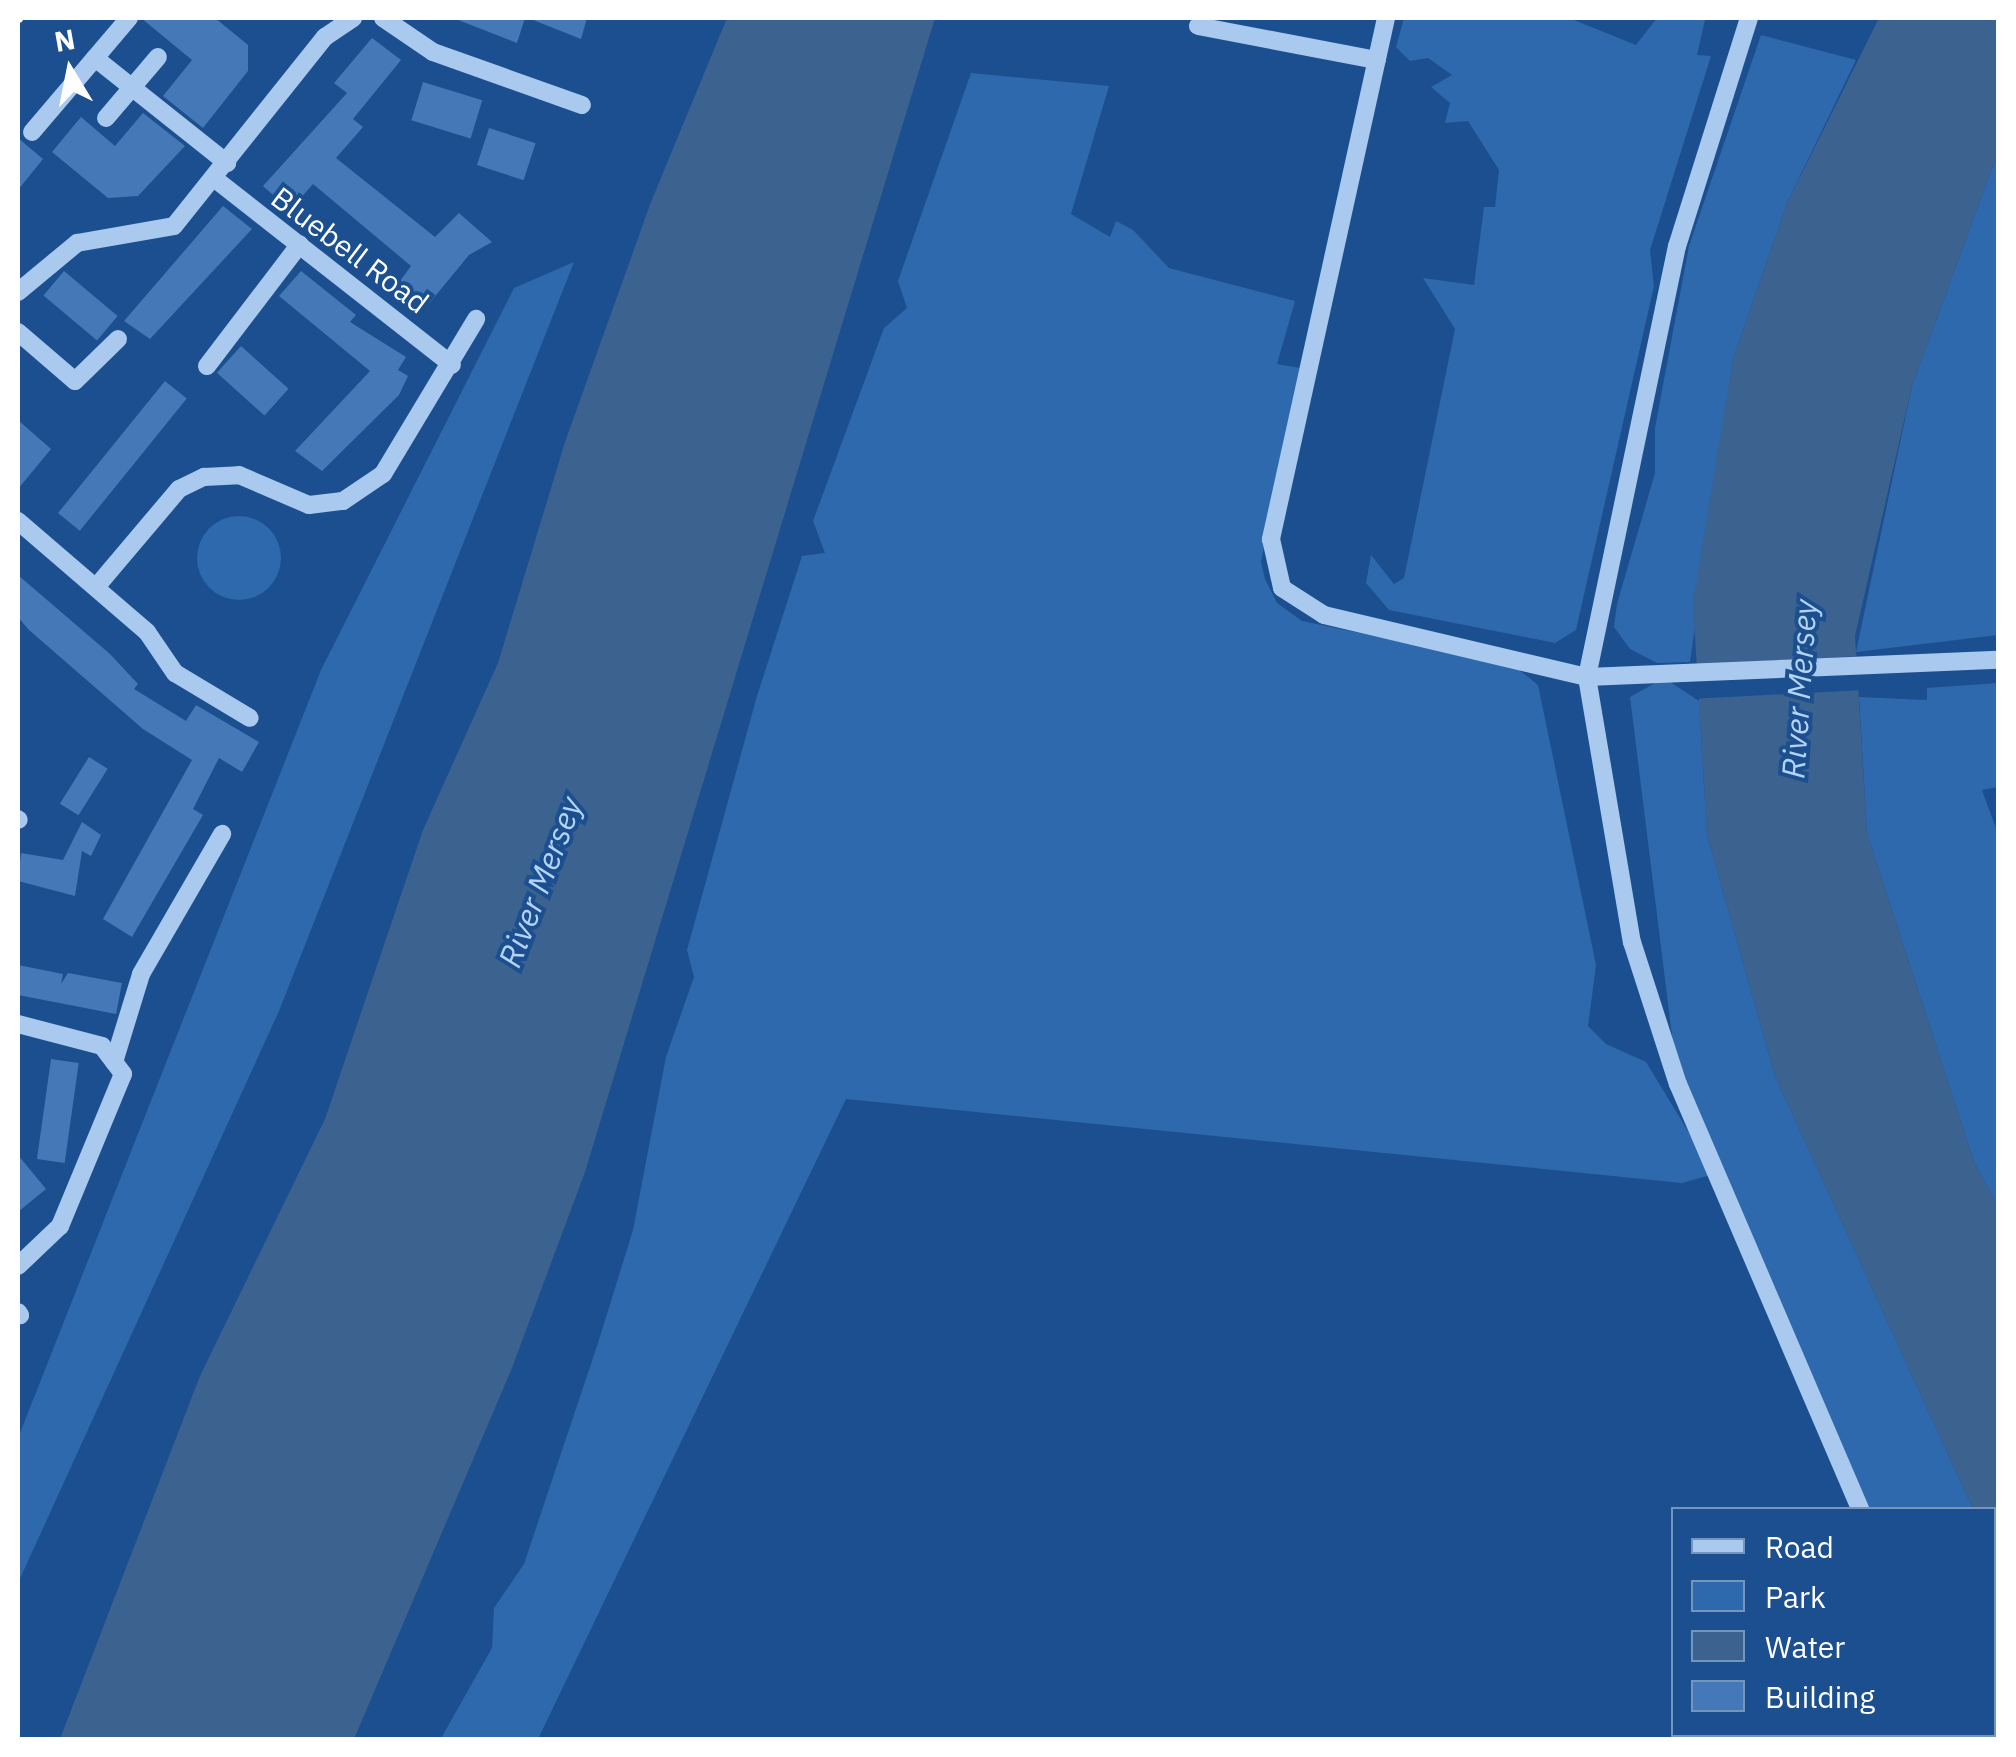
<!DOCTYPE html>
<html>
<head>
<meta charset="utf-8">
<style>
	body { margin:0 }
	#map { position:relative; width:2016px; height:1757px; overflow:hidden; background:#1b4f8f; font-family:"IBM Plex Sans",sans-serif }
	div>[style] { position:absolute }
	.green>* { inset:0; background:#2e69ad }
	.round { border-radius:50% }
	.water>* { inset:0; background:#3c6290 }
	.pier>* { inset:0; background:#1b4f8f; transform-origin:0 0 }
	.building>* { inset:0; background:#4478b7; transform-origin:0 0 }
	.minor>* { height:18px; margin:-9px; padding:0 9px; transform-origin:9px; border-radius:9px; background:#a9c9ee }
	.rail>* { height:8px; margin-top:-4px; transform-origin:0; background:repeating-linear-gradient(90deg,#fff 0 18px,transparent 0 26px) }
	span { translate:-50% -50%; white-space:nowrap; text-align:center; line-height:1.15; -webkit-text-stroke:8px #1b4f8f; paint-order:stroke }
	.street-label { font-size:30px; color:#fff }
	.water-label { font-size:32px; color:#b5d3f5; font-style:italic }
	.frame { position:absolute; inset:0; border:20px solid #fff; pointer-events:none }
	.legend { position:absolute; left:1671px; top:1507px; width:325px; height:230px; box-sizing:border-box; background:#1b4f8f; border:2px solid #7695bc; margin:0; padding:12px 18px; list-style:none; font-size:30px; color:#fff }
	.legend li { display:flex; align-items:center; gap:20px; height:50px }
	.legend b { width:50px; border:2px solid #7695bc }
	.north { position:absolute; left:20px; top:20px; width:100px; height:100px; -webkit-text-stroke:8px #1b4f8f; paint-order:stroke; rotate:350deg; font-size:28px; font-weight:700; line-height:40px; text-align:center; color:#fff }
	.north::after { content:''; display:block; margin:auto; width:35px; height:45px; background:#fff; clip-path:polygon(50% 0,100% 100%,50% 72%,0 100%) }
</style>
</head>
<body>
<div id="map">
	<div class="green">
		<i style="clip-path:polygon(1404px 18px,1569px 18px,1636px 45px,1657px 18px,1705px 20px,1697px 55px,1711px 56px,1650px 250px,1654px 286px,1576px 630px,1555px 643px,1389px 610px,1366px 583px,1371px 555px,1394px 584px,1404px 578px,1455px 329px,1423px 278px,1474px 285px,1484px 207px,1495px 207px,1499px 170px,1468px 121px,1445px 123px,1450px 103px,1431px 87px,1452px 75px,1428px 58px,1410px 61px,1396px 47px)"></i>
		<i style="clip-path:polygon(1761px 35px,1856px 60px,1787px 203px,1733px 359px,1690px 662px,1657px 663px,1630px 649px,1614px 627px,1617px 604px,1655px 473px,1655px 428px,1689px 246px)"></i>
		<i style="clip-path:polygon(971px 73px,1109px 86px,1071px 214px,1110px 237px,1116px 221px,1133px 230px,1169px 268px,1295px 301px,1277px 364px,1300px 368px,1261px 562px,1265px 579px,1277px 603px,1302px 621px,1513px 665px,1538px 685px,1596px 965px,1588px 1026px,1606px 1044px,1646px 1062px,1714px 1174px,1682px 1183px,846px 1099px,538px 1739px,440px 1740px,492px 1648px,494px 1608px,524px 1564px,598px 1343px,633px 1230px,666px 1057px,694px 977px,687px 950px,757px 696px,802px 556px,825px 553px,813px 521px,884px 328px,907px 308px,898px 281px)"></i>
		<i style="clip-path:polygon(1998px 152px,1998px 635px,1856px 652px,1912px 386px)"></i>
		<i style="clip-path:polygon(574px 262px,279px 1011px,18px 1583px,18px 1438px,321px 670px,514px 288px)"></i>
		<i class="round" style="left:197px;top:516px;width:84px;height:84px"></i>
		<i style="clip-path:polygon(1664px 678px,1699px 701px,1707px 835px,1775px 1076px,1973px 1509px,1861px 1509px,1678px 1084px,1630px 697px)"></i>
		<i style="clip-path:polygon(1998px 683px,1998px 787px,1982px 790px,1998px 834px,1998px 1206px,1974px 1162px,1867px 833px,1859px 697px,1927px 700px,1927px 688px)"></i>
		<i style="clip-path:polygon(1994px 1552px,1998px 1739px,1954px 1739px,1994px 1734px)"></i>
	</div>
	<div class="water">
		<i style="clip-path:polygon(727px 18px,935px 18px,585px 1172px,512px 1368px,354px 1739px,60px 1739px,200px 1376px,325px 1119px,423px 830px,498px 663px,565px 442px,651px 202px)"></i>
		<i style="clip-path:polygon(1879px 18px,1998px 18px,1998px 152px,1912px 386px,1855px 636px,1867px 833px,1974px 1162px,1998px 1206px,1998px 1563px,1994px 1510px,1973px 1509px,1775px 1076px,1707px 835px,1693px 603px,1733px 359px,1787px 203px)"></i>
	</div>
	<div class="pier">
		<i style="left:1861px;top:656px;width:34px;height:169px;rotate:87deg"></i>
	</div>
	<div class="building">
		<i style="clip-path:polygon(141px 18px,215px 18px,248px 45px,248px 71px,203px 128px,163px 96px,192px 60px)"></i>
		<i style="clip-path:polygon(453px 18px,525px 18px,517px 43px)"></i>
		<i style="clip-path:polygon(528px 18px,587px 18px,581px 39px)"></i>
		<i style="clip-path:polygon(372px 38px,401px 60px,353px 119px,363px 127px,336px 158px,435px 237px,459px 213px,492px 242px,469px 255px,427px 306px,397px 285px,411px 266px,313px 184px,290px 210px,263px 186px,347px 93px,334px 83px)"></i>
		<i style="left:423px;top:82px;width:62px;height:40px;rotate:17deg"></i>
		<i style="clip-path:polygon(143px 113px,185px 146px,138px 196px,108px 198px,52px 152px,81px 117px,115px 146px)"></i>
		<i style="left:489px;top:128px;width:49px;height:39px;rotate:18deg"></i>
		<i style="clip-path:polygon(18px 138px,43px 159px,18px 190px)"></i>
		<i style="clip-path:polygon(223px 206px,252px 229px,150px 339px,124px 321px)"></i>
		<i style="left:64px;top:271px;width:70px;height:32px;rotate:40deg"></i>
		<i style="clip-path:polygon(301px 271px,356px 315px,350px 322px,406px 357px,398px 370px,408px 376px,399px 395px,322px 471px,295px 451px,370px 371px,279px 296px)"></i>
		<i style="left:241px;top:346px;width:64px;height:36px;rotate:42deg"></i>
		<i style="left:165px;top:381px;width:28px;height:170px;rotate:39deg"></i>
		<i style="clip-path:polygon(18px 420px,51px 449px,18px 489px)"></i>
		<i style="clip-path:polygon(18px 575px,110px 654px,138px 684px,134px 689px,186px 721px,196px 705px,259px 742px,242px 772px,219px 758px,193px 809px,203px 815px,132px 937px,103px 919px,192px 760px,143px 729px,29px 630px,18px 617px)"></i>
		<i style="left:89px;top:757px;width:22px;height:55px;rotate:32deg"></i>
		<i style="clip-path:polygon(82px 822px,101px 835px,91px 856px,82px 851px,75px 896px,18px 881px,21px 853px,63px 860px)"></i>
		<i style="clip-path:polygon(18px 965px,63px 974px,61px 984px,68px 973px,122px 983px,116px 1014px,18px 995px)"></i>
		<i style="left:51px;top:1059px;width:28px;height:101px;rotate:8deg"></i>
		<i style="clip-path:polygon(18px 1155px,46px 1189px,18px 1212px)"></i>
	</div>
	<div class="minor">
		<i style="left:129px;top:18px;width:52px;rotate:130.4deg"></i>
		<i style="left:95px;top:58px;width:169px;rotate:38.5deg"></i>
		<i style="left:383px;top:18px;width:60px;rotate:34.2deg"></i>
		<i style="left:433px;top:52px;width:158px;rotate:19.6deg"></i>
		<i style="left:1386px;top:18px;width:534px;rotate:102.45deg"></i>
		<i style="left:1271px;top:539px;width:50px;rotate:77.3deg"></i>
		<i style="left:1282px;top:588px;width:50px;rotate:32.7deg"></i>
		<i style="left:1324px;top:615px;width:270px;rotate:13.3deg"></i>
		<i style="left:1587px;top:677px;width:411px;rotate:-2.4deg"></i>
		<i style="left:1749px;top:18px;width:239px;rotate:107.5deg"></i>
		<i style="left:1677px;top:246px;width:440px;rotate:101.8deg"></i>
		<i style="left:1587px;top:677px;width:269px;rotate:80.4deg"></i>
		<i style="left:1632px;top:942px;width:149px;rotate:72.1deg"></i>
		<i style="left:1678px;top:1084px;width:464px;rotate:66.8deg"></i>
		<i style="left:1198px;top:26px;width:182px;rotate:10.8deg"></i>
		<i style="left:106px;top:118px;width:80px;rotate:-49.6deg"></i>
		<i style="left:32px;top:132px;width:97px;rotate:-49.6deg"></i>
		<i style="left:215px;top:179px;width:301px;rotate:38.1deg"></i>
		<i style="left:18px;top:292px;width:77px;rotate:-39.7deg"></i>
		<i style="left:77px;top:243px;width:98px;rotate:-9.9deg"></i>
		<i style="left:174px;top:226px;width:242px;rotate:-51.4deg"></i>
		<i style="left:325px;top:37px;width:34px;rotate:-34deg"></i>
		<i style="left:18px;top:332px;width:75px;rotate:40.7deg"></i>
		<i style="left:75px;top:381px;width:60px;rotate:-44.3deg"></i>
		<i style="left:207px;top:366px;width:153px;rotate:-52.7deg"></i>
		<i style="left:18px;top:521px;width:170px;rotate:40.7deg"></i>
		<i style="left:147px;top:632px;width:50px;rotate:55.7deg"></i>
		<i style="left:175px;top:673px;width:87px;rotate:31deg"></i>
		<i style="left:97px;top:586px;width:127px;rotate:-49.8deg"></i>
		<i style="left:179px;top:489px;width:28px;rotate:-26deg"></i>
		<i style="left:204px;top:477px;width:35px;rotate:-3deg"></i>
		<i style="left:239px;top:475px;width:76px;rotate:23.2deg"></i>
		<i style="left:309px;top:505px;width:34px;rotate:-7deg"></i>
		<i style="left:343px;top:501px;width:48px;rotate:-34deg"></i>
		<i style="left:383px;top:474px;width:181px;rotate:-59deg"></i>
		<i style="left:18px;top:819px;width:1px;rotate:45deg"></i>
		<i style="left:18px;top:1024px;width:87px;rotate:14.7deg"></i>
		<i style="left:102px;top:1046px;width:35px;rotate:53deg"></i>
		<i style="left:123px;top:1074px;width:165px;rotate:112.5deg"></i>
		<i style="left:60px;top:1226px;width:58px;rotate:136.4deg"></i>
		<i style="left:114px;top:1062px;width:92px;rotate:-72.9deg"></i>
		<i style="left:141px;top:974px;width:162px;rotate:-59.9deg"></i>
		<i style="left:18px;top:1312px;width:4px;rotate:56deg"></i>
		<i style="left:1952px;top:1734px;width:6px;rotate:72deg"></i>
	</div>
	<div class="rail">
		<i style="left:18px;top:20px;width:3px;rotate:-45deg"></i>
	</div>
	<div class="street-label">
		<span style="left:350px;top:250px;rotate:37deg">Bluebell Road</span>
	</div>
	<div class="water-label">
		<span style="left:1799px;top:689px;rotate:-86deg">River Mersey</span>
		<span style="left:540px;top:882px;rotate:-69deg">River Mersey</span>
	</div>
	<div class="frame"></div>
	<ul class="legend">
	<li><b style="height:12px;background:#a9c9ee"></b>Road</li>
	<li><b style="height:28px;background:#2e69ad"></b>Park</li>
	<li><b style="height:28px;background:#3c6290"></b>Water</li>
	<li><b style="height:28px;background:#4478b7"></b>Building</li>
	</ul>
	<div class="north">N</div>
</div>
</body>
</html>
